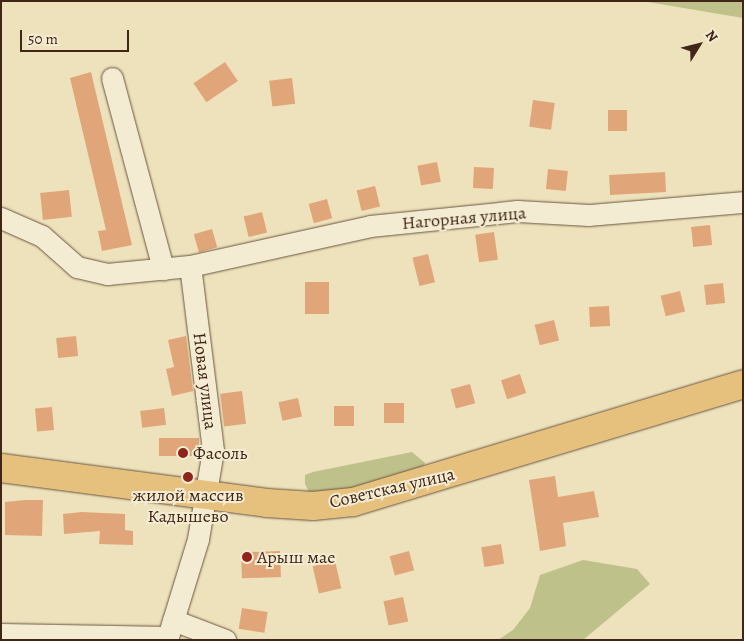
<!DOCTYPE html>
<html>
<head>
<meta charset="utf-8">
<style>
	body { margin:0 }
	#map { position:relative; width:744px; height:641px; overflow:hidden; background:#ede2bb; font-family:Alegreya,serif }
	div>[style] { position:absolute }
	.green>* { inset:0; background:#bfc18b }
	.building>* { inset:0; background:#e0a67a; transform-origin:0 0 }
	.roads { filter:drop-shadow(0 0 1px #6c5540) drop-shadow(0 0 1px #6c5540) }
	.minor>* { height:21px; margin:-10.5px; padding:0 10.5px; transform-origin:10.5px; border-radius:10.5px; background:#f3ecd3 }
	.major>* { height:28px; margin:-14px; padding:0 14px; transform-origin:14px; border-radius:14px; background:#e6c17e }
	.dots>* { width:14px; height:14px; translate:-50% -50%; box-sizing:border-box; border:2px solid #f3ecd3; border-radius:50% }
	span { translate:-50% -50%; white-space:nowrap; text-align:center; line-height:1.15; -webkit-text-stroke:4px #f3ecd3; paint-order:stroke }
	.street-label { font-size:18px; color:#412617 }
	.poi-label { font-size:18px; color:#412617 }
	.left { translate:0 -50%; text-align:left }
	.frame { position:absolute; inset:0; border:2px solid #412617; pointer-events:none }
	.north { position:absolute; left:674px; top:20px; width:50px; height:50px; -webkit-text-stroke:4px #f3ecd3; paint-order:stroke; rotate:54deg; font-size:14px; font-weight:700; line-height:20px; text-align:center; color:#412617 }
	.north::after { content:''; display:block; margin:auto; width:18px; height:22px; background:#412617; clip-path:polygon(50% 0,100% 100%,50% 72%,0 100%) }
	.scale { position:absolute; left:20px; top:30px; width:109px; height:22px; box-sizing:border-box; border:2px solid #412617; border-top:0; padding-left:6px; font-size:15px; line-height:18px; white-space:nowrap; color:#412617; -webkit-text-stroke:4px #f3ecd3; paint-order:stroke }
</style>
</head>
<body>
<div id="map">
	<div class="green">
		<i style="clip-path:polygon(642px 1px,743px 1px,743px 18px)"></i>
		<i style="clip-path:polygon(412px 452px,425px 463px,420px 471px,328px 494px,309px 492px,305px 484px,305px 475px,313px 472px)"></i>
		<i style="clip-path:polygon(583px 560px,637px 569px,650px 584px,583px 640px,498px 640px,513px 630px,530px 608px,540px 575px)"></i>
	</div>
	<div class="building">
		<i style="left:225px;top:62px;width:23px;height:38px;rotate:56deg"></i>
		<i style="clip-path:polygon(91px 72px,132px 245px,102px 251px,98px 231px,106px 230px,70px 78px)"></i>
		<i style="left:292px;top:78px;width:26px;height:23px;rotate:83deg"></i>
		<i style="left:533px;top:100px;width:22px;height:27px;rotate:8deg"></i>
		<i style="left:608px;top:110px;width:19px;height:21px"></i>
		<i style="left:437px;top:162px;width:20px;height:20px;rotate:79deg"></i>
		<i style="left:474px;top:167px;width:20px;height:21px;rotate:3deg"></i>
		<i style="left:548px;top:169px;width:20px;height:20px;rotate:6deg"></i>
		<i style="left:665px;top:172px;width:20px;height:56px;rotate:87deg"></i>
		<i style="left:375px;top:186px;width:21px;height:19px;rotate:76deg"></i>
		<i style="left:69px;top:190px;width:27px;height:29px;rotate:84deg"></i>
		<i style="left:327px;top:199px;width:20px;height:19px;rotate:75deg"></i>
		<i style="left:262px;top:212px;width:21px;height:19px;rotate:76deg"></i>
		<i style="left:710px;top:225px;width:20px;height:19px;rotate:84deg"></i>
		<i style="left:212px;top:229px;width:19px;height:19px;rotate:74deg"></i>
		<i style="left:494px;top:232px;width:28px;height:19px;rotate:82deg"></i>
		<i style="left:428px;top:254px;width:29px;height:16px;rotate:76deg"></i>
		<i style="left:305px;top:282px;width:24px;height:32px"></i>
		<i style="left:723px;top:283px;width:20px;height:19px;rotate:84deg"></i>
		<i style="left:680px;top:291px;width:21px;height:20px;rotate:76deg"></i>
		<i style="left:609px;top:306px;width:20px;height:20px;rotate:87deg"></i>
		<i style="left:554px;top:320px;width:21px;height:20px;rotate:76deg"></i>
		<i style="left:76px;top:336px;width:20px;height:20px;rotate:84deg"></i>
		<i style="clip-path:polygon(186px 336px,193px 391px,172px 396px,166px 369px,174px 367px,168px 340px)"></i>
		<i style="left:520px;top:374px;width:20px;height:20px;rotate:72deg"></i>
		<i style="left:470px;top:384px;width:20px;height:20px;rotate:75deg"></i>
		<i style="left:242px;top:391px;width:33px;height:22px;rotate:83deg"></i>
		<i style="left:298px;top:398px;width:19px;height:20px;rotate:78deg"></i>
		<i style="left:404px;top:403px;width:20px;height:20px;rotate:90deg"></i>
		<i style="left:354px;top:406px;width:20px;height:20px;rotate:90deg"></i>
		<i style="left:52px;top:407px;width:23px;height:17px;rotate:85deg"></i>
		<i style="left:164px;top:408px;width:17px;height:24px;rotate:83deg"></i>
		<i style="left:159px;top:438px;width:40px;height:18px"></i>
		<i style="clip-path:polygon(555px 476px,558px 497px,594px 491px,599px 517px,563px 523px,566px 546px,540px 551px,529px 480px)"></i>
		<i style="clip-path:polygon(25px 500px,43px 500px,42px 536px,5px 535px,5px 502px)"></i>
		<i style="clip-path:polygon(82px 512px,125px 514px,125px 530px,133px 531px,133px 545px,99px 544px,100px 531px,64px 534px,63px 514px)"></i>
		<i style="left:501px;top:544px;width:20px;height:20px;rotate:81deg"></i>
		<i style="left:280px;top:551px;width:26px;height:39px;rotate:88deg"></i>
		<i style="left:409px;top:551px;width:20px;height:20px;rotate:75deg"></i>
		<i style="left:335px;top:561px;width:28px;height:23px;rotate:77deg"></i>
		<i style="left:403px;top:597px;width:25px;height:20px;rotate:78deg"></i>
		<i style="left:242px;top:608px;width:26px;height:21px;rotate:9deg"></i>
	</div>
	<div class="roads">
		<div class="minor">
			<i style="left:112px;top:78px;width:198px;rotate:75deg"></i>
			<i style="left:1px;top:218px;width:45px;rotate:23.7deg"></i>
			<i style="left:42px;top:236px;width:47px;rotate:41.5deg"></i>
			<i style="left:77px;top:267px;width:31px;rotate:13deg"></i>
			<i style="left:107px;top:274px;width:83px;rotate:-5.5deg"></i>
			<i style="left:190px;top:266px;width:184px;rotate:-12.5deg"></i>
			<i style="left:370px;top:226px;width:148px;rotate:-5.8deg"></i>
			<i style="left:517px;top:211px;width:72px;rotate:3.2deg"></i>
			<i style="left:589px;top:215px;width:155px;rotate:-4.8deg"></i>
			<i style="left:173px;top:620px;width:56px;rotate:21deg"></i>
			<i style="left:1px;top:634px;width:167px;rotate:1deg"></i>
			<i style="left:167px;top:640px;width:106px;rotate:-72.9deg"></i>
			<i style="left:198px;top:539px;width:90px;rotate:-80.4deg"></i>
			<i style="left:213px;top:450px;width:185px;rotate:-97.1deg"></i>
		</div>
		<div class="major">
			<i style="left:1px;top:468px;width:268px;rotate:7.5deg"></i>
			<i style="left:267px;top:503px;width:46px;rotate:3.7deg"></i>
			<i style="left:313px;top:506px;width:40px;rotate:-5.7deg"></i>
			<i style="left:353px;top:502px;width:407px;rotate:-16.8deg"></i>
		</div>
	</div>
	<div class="dots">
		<i style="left:183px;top:453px;background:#8f2418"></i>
		<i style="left:188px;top:477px;background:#8f2418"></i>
		<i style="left:247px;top:557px;background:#8f2418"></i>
	</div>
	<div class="street-label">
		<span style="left:464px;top:218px;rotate:-5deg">Нагорная улица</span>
		<span style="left:205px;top:381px;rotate:83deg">Новая улица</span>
		<span style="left:392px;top:488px;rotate:-13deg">Советская улица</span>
	</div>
	<div class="poi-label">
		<span class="left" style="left:193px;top:453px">Фасоль</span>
		<span style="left:188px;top:506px">жилой массив<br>Кадышево</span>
		<span class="left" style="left:257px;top:557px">Арыш мае</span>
	</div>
	<div class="frame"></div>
	<div class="north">N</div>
	<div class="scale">50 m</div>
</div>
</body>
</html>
